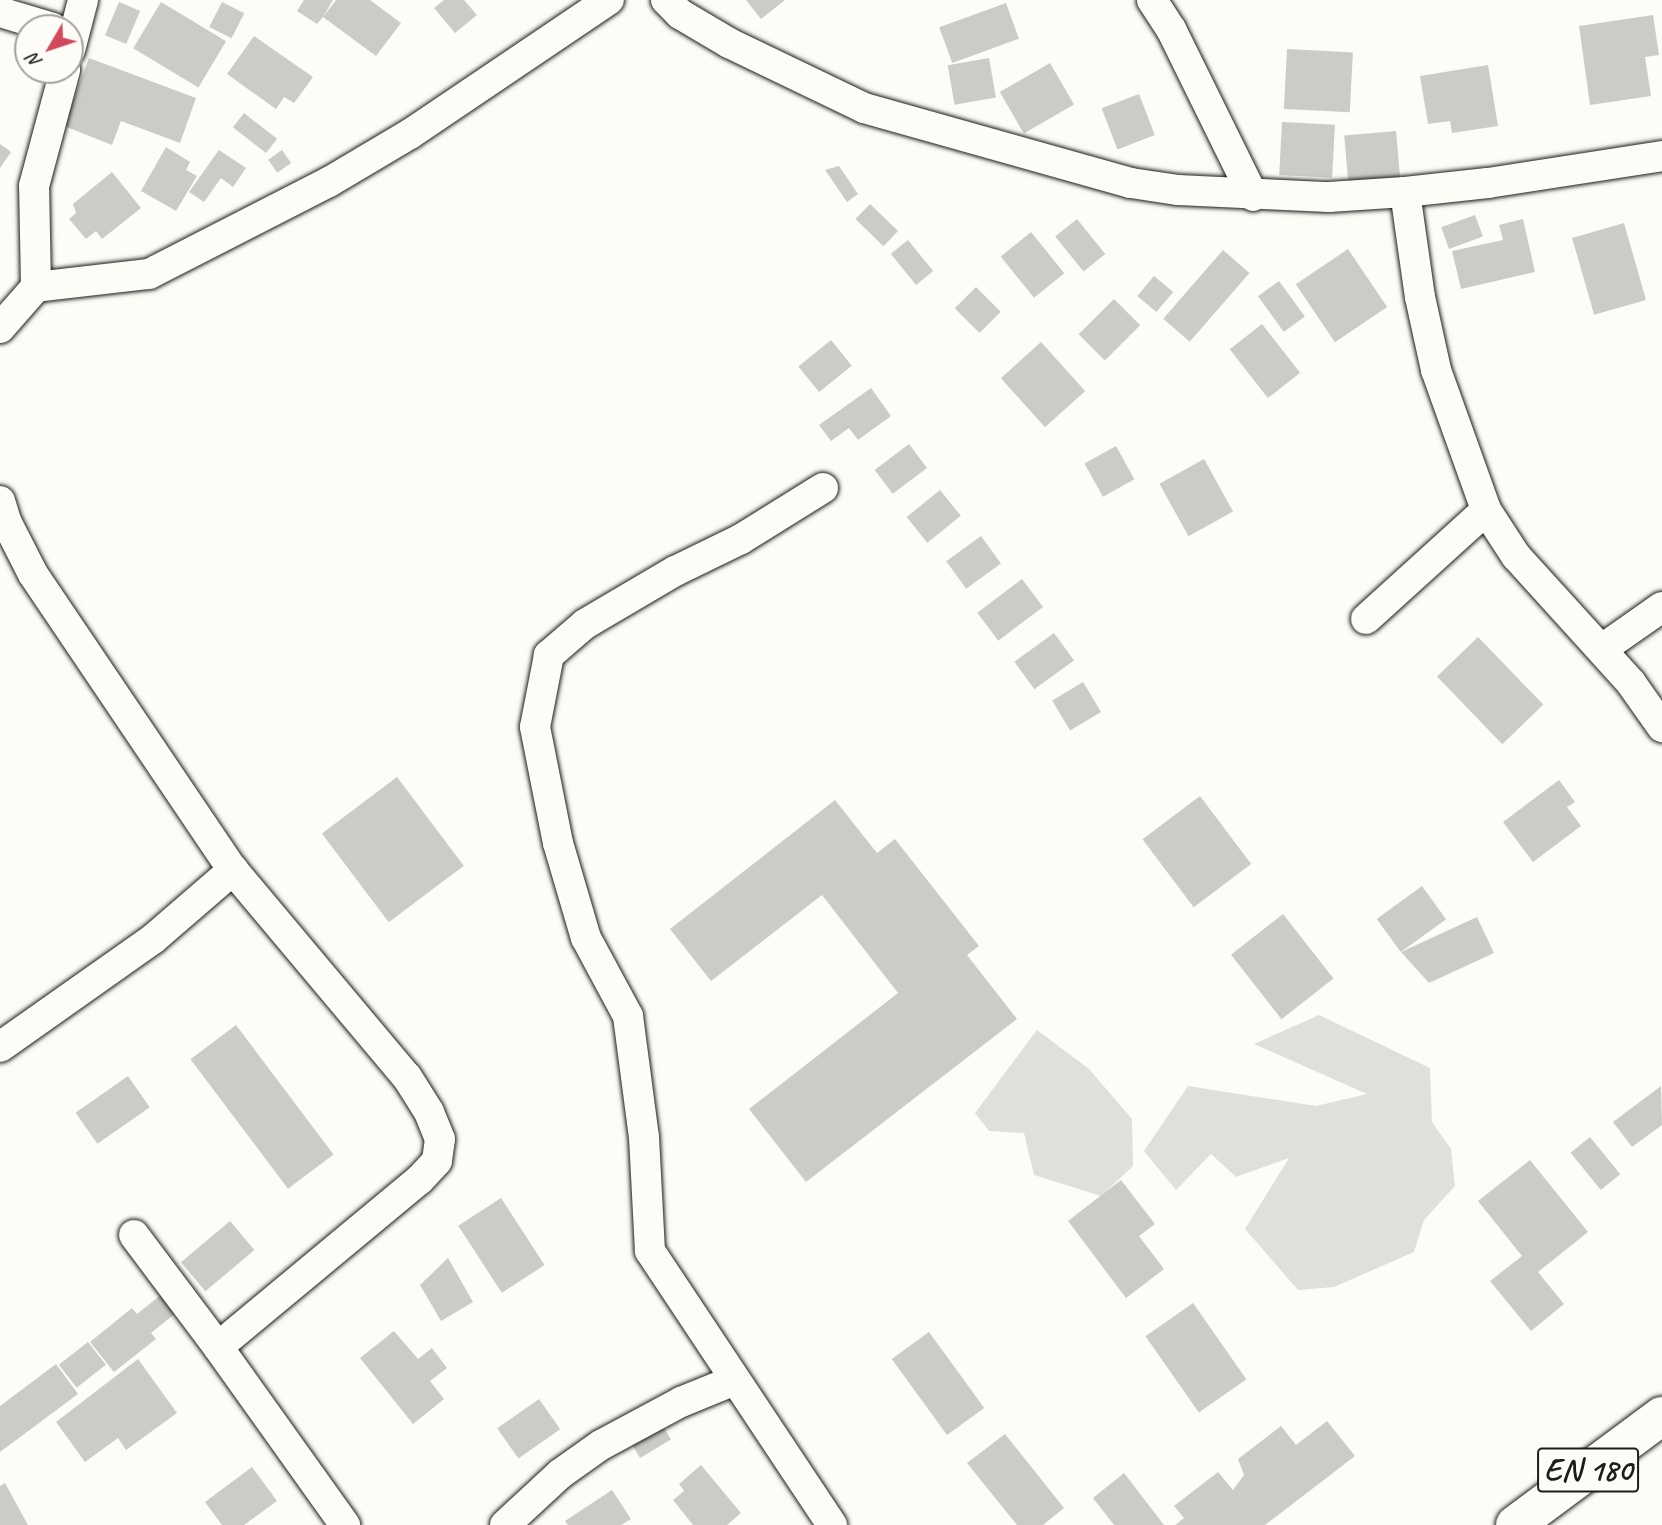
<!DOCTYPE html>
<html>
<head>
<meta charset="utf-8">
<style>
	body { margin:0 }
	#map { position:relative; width:1662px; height:1525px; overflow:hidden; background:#fdfcf7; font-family:Caveat,sans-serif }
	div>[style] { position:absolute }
	.green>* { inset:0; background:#e0dfdb }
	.building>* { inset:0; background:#cccbc8; transform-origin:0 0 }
	.roads { filter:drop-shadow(0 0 2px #1c1c1c) drop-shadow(0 0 2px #1c1c1c) }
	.street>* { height:30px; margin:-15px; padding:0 15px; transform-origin:15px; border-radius:15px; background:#fdfcf7 }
	.primary>* { height:38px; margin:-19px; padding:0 19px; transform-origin:19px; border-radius:19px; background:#fdfcf7 }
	span { translate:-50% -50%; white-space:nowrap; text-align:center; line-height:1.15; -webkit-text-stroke:5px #fdfcf7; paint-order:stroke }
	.shield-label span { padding:2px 5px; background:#fdfcf7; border:2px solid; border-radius:5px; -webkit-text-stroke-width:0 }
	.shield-label { font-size:32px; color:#1c1c1c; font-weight:700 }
	.north { position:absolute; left:14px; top:14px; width:70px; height:70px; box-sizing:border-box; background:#fdfcf7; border:2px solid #a3a29f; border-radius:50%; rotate:231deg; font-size:19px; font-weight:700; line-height:28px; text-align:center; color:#1c1c1c }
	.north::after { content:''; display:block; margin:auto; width:24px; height:32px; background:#d1495b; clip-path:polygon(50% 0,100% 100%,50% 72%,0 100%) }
</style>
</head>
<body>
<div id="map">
	<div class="green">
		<i style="clip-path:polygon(1319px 1015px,1430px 1068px,1432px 1122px,1451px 1149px,1455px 1186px,1424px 1220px,1414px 1252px,1334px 1287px,1298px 1290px,1245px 1229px,1289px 1158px,1236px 1177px,1211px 1154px,1176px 1190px,1144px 1151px,1188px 1086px,1316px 1106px,1367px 1094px,1254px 1044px)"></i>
		<i style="clip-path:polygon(1037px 1030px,1089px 1069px,1132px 1119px,1133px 1166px,1101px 1196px,1034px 1175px,1024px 1133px,989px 1131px,975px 1113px)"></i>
	</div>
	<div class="building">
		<i style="clip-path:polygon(304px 0,333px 0,323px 17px,336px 0,370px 0,401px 23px,376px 56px,323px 17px,317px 24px,297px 11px)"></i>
		<i style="clip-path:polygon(444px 0,464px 0,477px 15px,455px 33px,434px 8px)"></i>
		<i style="clip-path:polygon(746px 0,785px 0,761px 19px)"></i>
		<i style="left:119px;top:2px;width:23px;height:36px;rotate:23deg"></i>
		<i style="left:161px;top:2px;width:76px;height:54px;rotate:31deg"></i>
		<i style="left:222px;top:2px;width:25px;height:28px;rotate:27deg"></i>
		<i style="left:1006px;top:3px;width:38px;height:71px;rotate:70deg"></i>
		<i style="clip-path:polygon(1653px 15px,1659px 55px,1645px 57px,1651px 96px,1590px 105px,1579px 26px)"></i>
		<i style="clip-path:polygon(254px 36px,313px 77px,294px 103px,284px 97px,276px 109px,227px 74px)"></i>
		<i style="left:1287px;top:49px;width:66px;height:60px;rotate:3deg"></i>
		<i style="clip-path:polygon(89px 58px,196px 98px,180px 143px,121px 121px,112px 145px,64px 126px)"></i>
		<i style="left:989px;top:58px;width:40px;height:42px;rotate:80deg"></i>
		<i style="left:1050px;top:63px;width:48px;height:58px;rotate:60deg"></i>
		<i style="clip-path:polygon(1488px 65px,1498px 126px,1452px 133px,1450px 121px,1428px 124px,1420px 76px)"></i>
		<i style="left:1139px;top:94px;width:44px;height:40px;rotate:69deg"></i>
		<i style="left:244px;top:113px;width:42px;height:18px;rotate:38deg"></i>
		<i style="left:1282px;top:122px;width:53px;height:53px;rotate:3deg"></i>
		<i style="left:1396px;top:131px;width:46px;height:52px;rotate:85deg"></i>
		<i style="clip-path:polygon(0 144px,11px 152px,0 168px)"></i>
		<i style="clip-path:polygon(166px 147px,190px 162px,186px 170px,197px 176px,176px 211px,141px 191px)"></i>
		<i style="clip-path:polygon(219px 150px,246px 168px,233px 187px,221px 178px,204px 202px,189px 192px)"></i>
		<i style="left:282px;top:150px;width:16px;height:17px;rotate:55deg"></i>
		<i style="clip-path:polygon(839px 166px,858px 194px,847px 202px,825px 170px)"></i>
		<i style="clip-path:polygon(112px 172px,141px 208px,102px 239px,96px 231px,86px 239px,69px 219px,76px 213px,73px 204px)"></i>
		<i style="left:870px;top:204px;width:39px;height:21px;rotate:44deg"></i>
		<i style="left:1475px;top:215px;width:23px;height:36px;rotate:70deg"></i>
		<i style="left:1077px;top:219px;width:45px;height:28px;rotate:51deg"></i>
		<i style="clip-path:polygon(1523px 219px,1535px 272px,1461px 289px,1452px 251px,1503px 240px,1499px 225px)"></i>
		<i style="left:1624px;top:223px;width:80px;height:54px;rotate:74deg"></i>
		<i style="left:1031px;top:232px;width:53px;height:39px;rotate:51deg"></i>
		<i style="left:908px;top:240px;width:40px;height:22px;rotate:51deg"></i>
		<i style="left:1348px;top:249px;width:70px;height:63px;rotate:56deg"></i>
		<i style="left:1223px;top:250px;width:35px;height:91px;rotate:41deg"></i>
		<i style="left:1154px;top:276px;width:25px;height:26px;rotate:40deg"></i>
		<i style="left:1279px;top:281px;width:44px;height:26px;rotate:54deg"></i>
		<i style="left:976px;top:287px;width:35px;height:30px;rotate:45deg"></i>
		<i style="left:1114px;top:299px;width:37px;height:50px;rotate:45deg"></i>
		<i style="left:1262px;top:324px;width:62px;height:41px;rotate:52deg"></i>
		<i style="left:831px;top:340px;width:33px;height:42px;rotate:51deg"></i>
		<i style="left:1041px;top:342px;width:66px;height:54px;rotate:48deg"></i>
		<i style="clip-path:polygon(871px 388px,891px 416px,858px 440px,849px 428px,831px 441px,819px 425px)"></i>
		<i style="left:909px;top:444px;width:30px;height:43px;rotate:53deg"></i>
		<i style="left:1116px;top:446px;width:38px;height:36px;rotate:61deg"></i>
		<i style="left:1204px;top:459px;width:60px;height:51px;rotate:61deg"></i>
		<i style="left:940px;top:490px;width:33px;height:43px;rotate:51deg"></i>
		<i style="left:981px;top:536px;width:34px;height:43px;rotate:54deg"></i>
		<i style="left:1022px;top:579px;width:35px;height:56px;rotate:53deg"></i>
		<i style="left:1054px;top:633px;width:34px;height:49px;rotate:54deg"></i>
		<i style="left:1478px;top:637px;width:94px;height:57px;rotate:46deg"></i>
		<i style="left:1083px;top:682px;width:35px;height:36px;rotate:59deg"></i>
		<i style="left:397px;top:777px;width:111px;height:94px;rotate:53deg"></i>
		<i style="clip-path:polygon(1559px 780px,1575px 802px,1567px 807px,1581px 826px,1533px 862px,1503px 822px)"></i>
		<i style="left:1200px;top:796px;width:85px;height:72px;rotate:53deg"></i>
		<i style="clip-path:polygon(835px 800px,877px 853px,895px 839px,979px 946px,967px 955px,1017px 1019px,806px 1182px,749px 1109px,898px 993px,822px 895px,711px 981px,670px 929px)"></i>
		<i style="left:1422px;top:886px;width:41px;height:56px;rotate:54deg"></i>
		<i style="left:1283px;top:914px;width:82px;height:66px;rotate:52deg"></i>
		<i style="clip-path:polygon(1477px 917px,1494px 953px,1429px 983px,1401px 952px)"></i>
		<i style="left:236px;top:1025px;width:162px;height:57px;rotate:53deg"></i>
		<i style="left:128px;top:1076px;width:38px;height:64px;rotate:55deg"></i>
		<i style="clip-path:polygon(1661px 1086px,1662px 1125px,1632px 1147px,1613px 1122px)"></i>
		<i style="left:1590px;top:1137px;width:48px;height:25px;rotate:51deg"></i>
		<i style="clip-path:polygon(1530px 1160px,1588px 1232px,1538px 1272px,1564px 1304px,1531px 1331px,1490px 1281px,1522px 1256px,1478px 1201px)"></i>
		<i style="clip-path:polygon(1121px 1180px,1155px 1224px,1139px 1236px,1164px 1269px,1126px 1298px,1068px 1221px)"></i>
		<i style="left:501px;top:1198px;width:80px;height:51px;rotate:57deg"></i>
		<i style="left:230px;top:1221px;width:38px;height:64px;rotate:50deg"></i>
		<i style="clip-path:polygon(448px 1258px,473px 1302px,441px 1321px,420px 1285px)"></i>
		<i style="clip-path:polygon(162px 1294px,176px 1313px,151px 1333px,156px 1339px,114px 1372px,90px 1342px,132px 1308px,137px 1314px)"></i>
		<i style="left:1193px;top:1303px;width:93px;height:58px;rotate:55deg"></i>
		<i style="clip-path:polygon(394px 1331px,418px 1359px,432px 1348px,447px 1368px,430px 1381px,444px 1399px,413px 1424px,360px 1358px)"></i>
		<i style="left:929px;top:1332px;width:94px;height:46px;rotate:54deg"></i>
		<i style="left:88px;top:1342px;width:29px;height:37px;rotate:52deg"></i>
		<i style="clip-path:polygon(138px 1359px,177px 1413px,126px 1450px,118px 1438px,85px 1462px,56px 1422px)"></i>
		<i style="clip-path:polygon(56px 1364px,78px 1394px,0 1452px,0 1406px)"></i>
		<i style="left:539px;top:1399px;width:37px;height:51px;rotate:55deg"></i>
		<i style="left:655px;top:1413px;width:31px;height:36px;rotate:59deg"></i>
		<i style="clip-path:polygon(1327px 1421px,1355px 1456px,1265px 1525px,1175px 1525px,1184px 1518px,1174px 1506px,1218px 1472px,1233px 1490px,1244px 1475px,1238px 1459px,1281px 1426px,1296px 1445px)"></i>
		<i style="clip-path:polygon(1005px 1434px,1064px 1508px,1043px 1525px,1017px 1525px,967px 1463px)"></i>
		<i style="clip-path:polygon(701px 1465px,741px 1513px,727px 1525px,693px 1525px,673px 1500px,684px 1491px,679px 1484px)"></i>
		<i style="clip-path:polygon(252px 1467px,277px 1501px,244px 1525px,222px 1525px,205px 1502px)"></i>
		<i style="clip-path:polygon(1124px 1473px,1164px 1525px,1114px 1525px,1093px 1498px)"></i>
		<i style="clip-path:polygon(5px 1483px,28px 1525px,0 1525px,0 1486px)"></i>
		<i style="clip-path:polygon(612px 1490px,631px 1519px,621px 1525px,568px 1525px,565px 1521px)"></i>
	</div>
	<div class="roads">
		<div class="street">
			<i style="left:666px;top:0;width:20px;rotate:45deg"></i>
			<i style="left:680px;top:14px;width:57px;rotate:30.6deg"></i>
			<i style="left:729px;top:43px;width:150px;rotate:25.7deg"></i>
			<i style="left:864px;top:108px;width:277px;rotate:15.7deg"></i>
			<i style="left:1131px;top:183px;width:48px;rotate:8.5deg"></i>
			<i style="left:1178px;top:190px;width:151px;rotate:2.7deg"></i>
			<i style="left:1329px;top:197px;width:76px;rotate:-3.8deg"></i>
			<i style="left:1405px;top:192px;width:83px;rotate:-6.2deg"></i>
			<i style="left:1488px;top:183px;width:176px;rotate:-8.8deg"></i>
			<i style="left:1152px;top:0;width:35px;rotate:57deg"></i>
			<i style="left:1171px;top:29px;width:186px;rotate:63.8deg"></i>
			<i style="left:0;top:12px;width:55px;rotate:16.8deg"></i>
			<i style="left:70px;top:50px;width:52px;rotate:-75.4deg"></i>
			<i style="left:1405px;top:192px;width:106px;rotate:81.9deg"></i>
			<i style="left:1420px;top:297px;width:75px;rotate:77.6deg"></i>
			<i style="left:1436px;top:370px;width:149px;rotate:70.3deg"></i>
			<i style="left:1486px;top:510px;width:55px;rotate:56.9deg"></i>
			<i style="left:1516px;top:556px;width:171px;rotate:47.8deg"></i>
			<i style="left:1631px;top:683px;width:54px;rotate:54.8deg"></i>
			<i style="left:36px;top:287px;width:101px;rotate:-91.1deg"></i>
			<i style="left:34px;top:186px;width:120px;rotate:-75deg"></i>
			<i style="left:0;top:328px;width:55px;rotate:-48.7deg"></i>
			<i style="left:36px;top:287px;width:114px;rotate:-6.6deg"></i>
			<i style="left:149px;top:274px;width:202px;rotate:-27.1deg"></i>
			<i style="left:329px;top:182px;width:94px;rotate:-30.7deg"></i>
			<i style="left:410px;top:134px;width:240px;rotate:-34deg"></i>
			<i style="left:823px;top:488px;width:97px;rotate:148.1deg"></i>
			<i style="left:741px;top:539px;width:73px;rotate:154.1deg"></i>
			<i style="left:675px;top:571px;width:104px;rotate:149.5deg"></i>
			<i style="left:585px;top:624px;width:48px;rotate:139.3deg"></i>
			<i style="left:549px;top:655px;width:73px;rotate:101deg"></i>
			<i style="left:535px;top:727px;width:118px;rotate:78.8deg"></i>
			<i style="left:558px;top:843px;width:99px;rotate:73.6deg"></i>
			<i style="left:586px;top:938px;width:89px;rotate:61.7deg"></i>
			<i style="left:628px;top:1016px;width:122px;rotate:82.5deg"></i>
			<i style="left:644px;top:1137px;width:114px;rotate:87deg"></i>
			<i style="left:650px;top:1251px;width:329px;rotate:56.4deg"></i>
			<i style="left:0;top:501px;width:21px;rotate:73deg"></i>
			<i style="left:6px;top:521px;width:59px;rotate:63deg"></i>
			<i style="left:33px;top:574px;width:357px;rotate:56deg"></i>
			<i style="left:233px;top:870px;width:270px;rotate:50deg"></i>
			<i style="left:407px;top:1077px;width:41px;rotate:57.8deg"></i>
			<i style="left:429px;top:1112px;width:29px;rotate:68deg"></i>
			<i style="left:440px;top:1139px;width:22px;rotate:98deg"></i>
			<i style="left:437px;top:1161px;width:26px;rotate:133deg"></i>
			<i style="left:419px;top:1180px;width:261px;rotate:140.3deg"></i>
			<i style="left:218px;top:1347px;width:219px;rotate:54.5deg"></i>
			<i style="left:1366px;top:619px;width:162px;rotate:-42.2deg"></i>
			<i style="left:1602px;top:649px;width:73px;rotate:-35deg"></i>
			<i style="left:0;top:1047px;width:187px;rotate:-35.2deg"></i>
			<i style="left:153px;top:939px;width:106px;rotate:-40.8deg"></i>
			<i style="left:134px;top:1235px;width:140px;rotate:53.1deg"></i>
			<i style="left:505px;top:1525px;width:75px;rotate:-42.8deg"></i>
			<i style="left:560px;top:1474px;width:50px;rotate:-35.3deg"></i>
			<i style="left:601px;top:1445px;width:91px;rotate:-28.3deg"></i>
			<i style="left:681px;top:1402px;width:58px;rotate:-22.2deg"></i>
		</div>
		<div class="primary">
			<i style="left:1515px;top:1525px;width:183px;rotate:-36.6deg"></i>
		</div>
	</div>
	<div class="shield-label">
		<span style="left:1588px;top:1470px">EN 180</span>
	</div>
	<div class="north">N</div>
</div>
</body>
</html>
